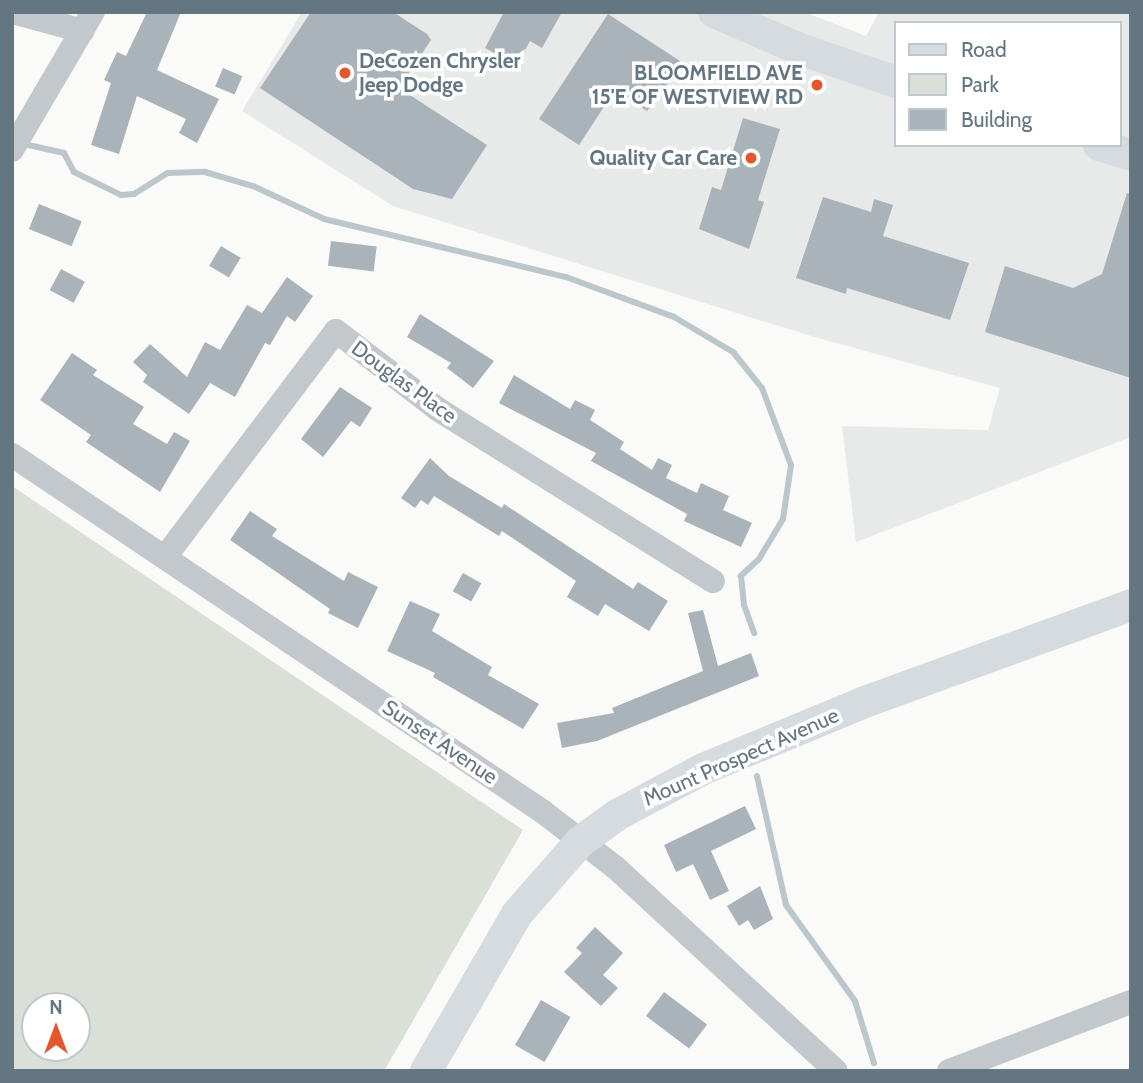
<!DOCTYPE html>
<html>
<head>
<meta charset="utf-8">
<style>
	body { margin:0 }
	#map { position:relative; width:1143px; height:1083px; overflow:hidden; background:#fafaf8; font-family:Cabin,sans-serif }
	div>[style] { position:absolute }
	.built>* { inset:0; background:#e8e9e9 }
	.green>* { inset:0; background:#dadfd7 }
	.stream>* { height:6px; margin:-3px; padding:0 3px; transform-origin:3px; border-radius:3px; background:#bbc7cb }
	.building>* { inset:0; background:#aab3b9; transform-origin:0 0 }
	.minor>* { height:24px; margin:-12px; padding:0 12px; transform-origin:12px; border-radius:12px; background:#c3c8cc }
	.major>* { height:32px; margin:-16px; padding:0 16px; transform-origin:16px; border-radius:16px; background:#d6dbdf }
	.dots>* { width:19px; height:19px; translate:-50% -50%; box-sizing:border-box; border:4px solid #fff; border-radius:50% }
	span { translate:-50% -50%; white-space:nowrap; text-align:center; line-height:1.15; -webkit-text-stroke:7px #fff; paint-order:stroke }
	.poi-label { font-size:21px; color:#657683; font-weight:700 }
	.left { translate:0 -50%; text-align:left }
	.right { translate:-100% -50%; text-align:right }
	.street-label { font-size:21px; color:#657683 }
	.frame { position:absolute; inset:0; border:14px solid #657683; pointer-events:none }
	.legend { position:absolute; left:894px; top:21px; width:228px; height:126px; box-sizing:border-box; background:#fff; border:2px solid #c1c8cd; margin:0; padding:9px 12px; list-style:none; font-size:21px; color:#657683 }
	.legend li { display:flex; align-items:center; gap:14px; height:35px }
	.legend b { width:35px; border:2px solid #c1c8cd }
	.north { position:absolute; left:21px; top:992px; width:70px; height:70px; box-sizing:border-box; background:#fff; border:2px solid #c1c8cd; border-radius:50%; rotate:0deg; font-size:19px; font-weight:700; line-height:28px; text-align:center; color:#657683 }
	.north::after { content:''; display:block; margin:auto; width:24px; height:32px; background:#e4572e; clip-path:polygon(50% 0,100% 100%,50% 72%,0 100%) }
</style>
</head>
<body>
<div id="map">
	<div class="built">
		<i style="clip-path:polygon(evenodd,302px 12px,804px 12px,866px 36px,879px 12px,1131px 12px,1131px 437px,856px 542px,842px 426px,988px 430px,1000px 388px,811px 336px,393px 206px,242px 111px,302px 12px,896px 23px,1120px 23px,1120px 145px,896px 145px,896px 23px)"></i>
	</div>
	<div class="green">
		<i style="clip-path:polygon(evenodd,12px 486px,523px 830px,384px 1071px,12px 1071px,12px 486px,35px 1006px,77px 1006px,77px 1048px,35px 1048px,35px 1006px)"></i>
	</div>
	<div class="stream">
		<i style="left:24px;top:144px;width:41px;rotate:12.7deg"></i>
		<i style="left:64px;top:153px;width:21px;rotate:62deg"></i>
		<i style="left:74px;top:172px;width:52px;rotate:26.1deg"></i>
		<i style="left:121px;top:195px;width:13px;rotate:-4deg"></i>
		<i style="left:134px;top:194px;width:40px;rotate:-32deg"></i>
		<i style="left:168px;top:173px;width:37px;rotate:-2deg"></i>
		<i style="left:205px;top:172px;width:50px;rotate:16.3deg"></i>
		<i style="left:253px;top:186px;width:78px;rotate:24.9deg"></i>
		<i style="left:324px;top:219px;width:249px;rotate:13.5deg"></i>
		<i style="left:566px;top:277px;width:115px;rotate:20.3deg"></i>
		<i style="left:674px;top:317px;width:69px;rotate:30.7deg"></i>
		<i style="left:733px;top:352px;width:46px;rotate:51.1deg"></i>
		<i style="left:762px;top:388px;width:82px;rotate:69.4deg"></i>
		<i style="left:791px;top:465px;width:55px;rotate:98.4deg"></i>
		<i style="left:783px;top:519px;width:47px;rotate:121deg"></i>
		<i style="left:759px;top:559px;width:25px;rotate:137deg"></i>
		<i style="left:741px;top:576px;width:29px;rotate:84deg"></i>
		<i style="left:744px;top:605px;width:30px;rotate:70deg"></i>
		<i style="left:757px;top:776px;width:132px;rotate:77.3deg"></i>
		<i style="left:786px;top:905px;width:118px;rotate:54.3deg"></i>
		<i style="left:855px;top:1001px;width:65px;rotate:73deg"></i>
	</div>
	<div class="building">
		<i style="clip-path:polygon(147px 12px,181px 12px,157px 70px,219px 99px,197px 143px,179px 133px,186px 119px,137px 96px,119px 154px,91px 145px,111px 83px,104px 80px,117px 52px,126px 56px)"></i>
		<i style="clip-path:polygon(311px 12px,393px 12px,427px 34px,431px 40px,399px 88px,487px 145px,452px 199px,413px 189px,260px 88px)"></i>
		<i style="clip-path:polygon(504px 12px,562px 12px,542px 48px,530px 41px,517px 65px,485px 48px)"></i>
		<i style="clip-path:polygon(608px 14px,683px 63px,647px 111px,615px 90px,579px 145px,539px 119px)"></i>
		<i style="left:223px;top:68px;width:21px;height:20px;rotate:23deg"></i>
		<i style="clip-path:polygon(743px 118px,780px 129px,758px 200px,764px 202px,749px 249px,699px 229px,712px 187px,721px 190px)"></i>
		<i style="clip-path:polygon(1127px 193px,1131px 194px,1131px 378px,985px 332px,1005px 266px,1073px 288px,1102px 274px)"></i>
		<i style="clip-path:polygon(823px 197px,871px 212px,874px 199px,893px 205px,883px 236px,969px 263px,950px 320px,847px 288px,846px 294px,796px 278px)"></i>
		<i style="left:39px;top:204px;width:46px;height:27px;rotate:22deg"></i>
		<i style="left:331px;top:241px;width:46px;height:25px;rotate:7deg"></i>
		<i style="left:221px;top:246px;width:23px;height:23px;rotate:31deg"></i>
		<i style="left:61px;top:269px;width:27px;height:24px;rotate:28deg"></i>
		<i style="clip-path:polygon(287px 277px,313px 296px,295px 322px,287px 316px,270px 345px,265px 343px,235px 397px,210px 383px,189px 414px,143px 382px,147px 375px,133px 362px,150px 344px,187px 377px,205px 342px,220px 350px,247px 305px,262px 313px)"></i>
		<i style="clip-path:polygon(420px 314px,494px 361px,473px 388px,447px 368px,451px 363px,407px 337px)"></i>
		<i style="clip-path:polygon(72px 353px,97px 370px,93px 375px,144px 407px,133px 424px,167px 444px,174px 432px,190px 441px,160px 492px,86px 442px,91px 435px,40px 400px)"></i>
		<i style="clip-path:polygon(514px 375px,570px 409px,575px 400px,595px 410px,590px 420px,624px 442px,620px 449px,652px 470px,658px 458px,672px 465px,666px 478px,697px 493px,701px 483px,729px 496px,723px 510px,752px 523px,741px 547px,684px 521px,687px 514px,591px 461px,596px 453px,499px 403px)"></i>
		<i style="clip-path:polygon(340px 387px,372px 408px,360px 427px,351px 421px,323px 457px,301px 439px)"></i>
		<i style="clip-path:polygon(430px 458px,449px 476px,502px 508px,504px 504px,633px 589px,638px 582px,668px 601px,649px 631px,605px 604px,598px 616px,567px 597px,576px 581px,502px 531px,499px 536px,434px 496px,428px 505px,421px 500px,415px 508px,401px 498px)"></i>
		<i style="clip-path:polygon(250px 511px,277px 529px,272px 536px,344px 581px,348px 572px,378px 587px,358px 628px,328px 613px,330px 609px,230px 540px)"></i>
		<i style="left:463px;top:573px;width:21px;height:21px;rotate:29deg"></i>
		<i style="clip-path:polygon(410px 601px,440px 614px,432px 631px,492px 667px,488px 675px,539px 704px,523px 729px,433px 677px,435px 673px,387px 651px)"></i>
		<i style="clip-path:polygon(703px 610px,718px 666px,751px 653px,759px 676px,597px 741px,562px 748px,557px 723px,614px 713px,612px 708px,703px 671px,688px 613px)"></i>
		<i style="clip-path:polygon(745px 806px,756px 829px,711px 851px,729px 891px,710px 900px,693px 864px,676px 872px,664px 845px)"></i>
		<i style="clip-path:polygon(760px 886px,773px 919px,754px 930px,748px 920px,739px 926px,727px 906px)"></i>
		<i style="clip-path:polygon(595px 927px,623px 953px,603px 975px,618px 988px,601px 1006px,564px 972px,582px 953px,576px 948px)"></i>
		<i style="left:664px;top:992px;width:54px;height:30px;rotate:37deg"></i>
		<i style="left:541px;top:1000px;width:34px;height:52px;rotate:30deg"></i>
	</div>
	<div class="minor">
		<i style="left:12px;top:12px;width:73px;rotate:15deg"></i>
		<i style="left:12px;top:150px;width:160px;rotate:-59.6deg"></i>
		<i style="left:12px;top:455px;width:638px;rotate:33.89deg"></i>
		<i style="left:542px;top:811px;width:93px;rotate:37.6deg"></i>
		<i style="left:616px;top:868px;width:299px;rotate:42.7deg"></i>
		<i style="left:165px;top:557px;width:283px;rotate:-52.9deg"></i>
		<i style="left:336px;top:331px;width:130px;rotate:37.5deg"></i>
		<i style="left:439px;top:410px;width:323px;rotate:32deg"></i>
		<i style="left:949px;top:1071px;width:195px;rotate:-20.8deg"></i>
	</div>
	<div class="major">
		<i style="left:714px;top:12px;width:90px;rotate:23.4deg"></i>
		<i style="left:797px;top:48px;width:105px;rotate:19deg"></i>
		<i style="left:1099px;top:145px;width:34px;rotate:17deg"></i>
		<i style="left:426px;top:1071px;width:181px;rotate:-59.9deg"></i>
		<i style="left:517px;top:914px;width:96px;rotate:-48.8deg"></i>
		<i style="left:580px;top:842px;width:46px;rotate:-36.1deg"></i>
		<i style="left:617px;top:815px;width:98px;rotate:-28.1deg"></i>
		<i style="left:703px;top:769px;width:172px;rotate:-22.5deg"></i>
		<i style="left:862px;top:703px;width:286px;rotate:-20deg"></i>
	</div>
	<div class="dots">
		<i style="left:345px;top:73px;background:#e4572e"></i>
		<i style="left:817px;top:85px;background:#e4572e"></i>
		<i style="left:751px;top:158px;background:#e4572e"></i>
	</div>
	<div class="poi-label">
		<span class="left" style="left:359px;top:73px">DeCozen Chrysler<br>Jeep Dodge</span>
		<span class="right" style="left:803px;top:85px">BLOOMFIELD AVE<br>15'E OF WESTVIEW RD</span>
		<span class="right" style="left:737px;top:158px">Quality Car Care</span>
	</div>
	<div class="street-label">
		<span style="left:404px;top:382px;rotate:36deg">Douglas Place</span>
		<span style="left:440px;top:742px;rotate:34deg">Sunset Avenue</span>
		<span style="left:741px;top:757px;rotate:-24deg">Mount Prospect Avenue</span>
	</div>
	<div class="frame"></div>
	<ul class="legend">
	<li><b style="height:9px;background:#d6dbdf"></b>Road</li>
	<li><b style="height:19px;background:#dadfd7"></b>Park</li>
	<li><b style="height:19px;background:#aab3b9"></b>Building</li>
	</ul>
	<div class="north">N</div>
</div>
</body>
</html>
